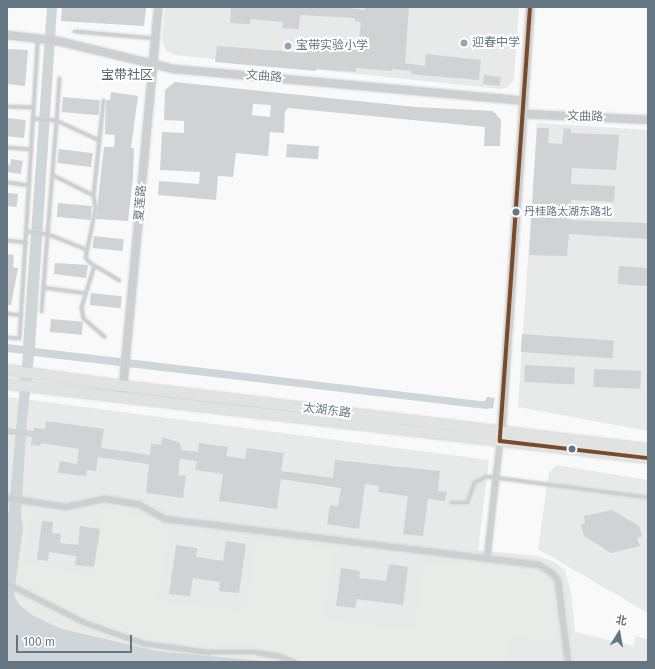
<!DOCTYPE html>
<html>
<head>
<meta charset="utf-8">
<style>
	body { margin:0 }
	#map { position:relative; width:655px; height:669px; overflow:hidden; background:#f9f9f9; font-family:"Fira Sans","Noto Sans SC",sans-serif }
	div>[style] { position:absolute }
	.built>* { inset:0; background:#e8e9e9 }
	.green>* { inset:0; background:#e8ebe6 }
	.water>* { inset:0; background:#ced6d9 }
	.building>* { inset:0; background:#d0d2d3; transform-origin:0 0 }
	.roads { filter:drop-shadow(0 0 1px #d5d6d7) drop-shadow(0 0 1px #d5d6d7) }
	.service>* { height:3px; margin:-1.5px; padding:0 1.5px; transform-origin:1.5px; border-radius:1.5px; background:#cecfd0 }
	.pedestrian>* { height:4.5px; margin:-2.25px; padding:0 2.25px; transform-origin:2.25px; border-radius:2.25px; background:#cecfd0 }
	.minor>* { height:6px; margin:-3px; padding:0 3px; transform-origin:3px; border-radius:3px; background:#cecfd0 }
	.tertiary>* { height:8px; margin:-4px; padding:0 4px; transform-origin:4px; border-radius:4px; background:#cecfd0 }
	.primary>* { height:10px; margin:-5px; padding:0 5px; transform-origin:5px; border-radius:5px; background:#e1e2e2 }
	.bus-1>* { height:4px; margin:-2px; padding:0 2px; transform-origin:2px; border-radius:2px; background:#7a4b2a }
	.dots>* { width:11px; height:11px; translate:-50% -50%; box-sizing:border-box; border:2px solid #fff; border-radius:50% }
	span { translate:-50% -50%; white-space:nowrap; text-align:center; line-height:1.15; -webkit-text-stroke:4px #fff; paint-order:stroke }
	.bus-label { font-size:11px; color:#657683 }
	.left { translate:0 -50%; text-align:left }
	.poi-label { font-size:12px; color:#657683 }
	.street-label { font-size:12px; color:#657683 }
	.neighbourhood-label { font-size:13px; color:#57646e }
	.frame { position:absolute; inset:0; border:8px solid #657683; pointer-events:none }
	.north { position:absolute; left:599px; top:613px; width:40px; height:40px; -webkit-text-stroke:3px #fff; paint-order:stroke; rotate:11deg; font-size:11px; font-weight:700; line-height:16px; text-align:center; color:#657683 }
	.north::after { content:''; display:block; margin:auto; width:14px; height:18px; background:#657683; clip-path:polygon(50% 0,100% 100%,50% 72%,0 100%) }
	.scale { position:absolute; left:16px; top:635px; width:116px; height:18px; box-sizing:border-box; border:2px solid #657683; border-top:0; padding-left:5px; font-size:12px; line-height:14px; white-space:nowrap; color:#657683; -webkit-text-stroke:3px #fff; paint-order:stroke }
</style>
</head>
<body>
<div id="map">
	<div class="built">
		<i style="clip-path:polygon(165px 7px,519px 7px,514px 80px,508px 87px,501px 89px,175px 55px,166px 51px,162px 41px)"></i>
		<i style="clip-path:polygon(537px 123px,648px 130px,648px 431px,518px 407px)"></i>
		<i style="clip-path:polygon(7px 397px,489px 460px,478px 550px,537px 556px,553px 561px,565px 570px,571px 592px,575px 632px,634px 646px,635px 636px,648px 639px,648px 662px,306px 662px,7px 581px)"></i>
		<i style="clip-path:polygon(556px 465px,648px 480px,648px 613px,538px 549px,549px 473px)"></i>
	</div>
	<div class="green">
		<i style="clip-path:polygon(103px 506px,171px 525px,158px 600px,245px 611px,256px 539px,335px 548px,323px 619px,415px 630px,423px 562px,544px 567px,550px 577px,555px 641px,512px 637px,505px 662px,7px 662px,7px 507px,32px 510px,24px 562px,95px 577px)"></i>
	</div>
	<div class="water">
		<i style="clip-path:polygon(47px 7px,57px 7px,35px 348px,480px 401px,485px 401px,487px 397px,495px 398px,493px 408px,486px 409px,34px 356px,27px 419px,21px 513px,23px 527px,14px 595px,19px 605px,34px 616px,62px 629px,156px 651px,271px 662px,7px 662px,8px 518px,23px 354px,7px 352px,7px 344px,23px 346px)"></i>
	</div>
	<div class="building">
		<i style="clip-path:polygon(62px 7px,146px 8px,144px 26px,61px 21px)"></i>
		<i style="clip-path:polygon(231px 7px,343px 7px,365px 10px,365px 7px,409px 7px,405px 63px,425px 66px,426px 54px,481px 60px,479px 80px,420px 75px,411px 74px,411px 71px,392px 69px,392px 71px,356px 68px,356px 72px,316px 69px,316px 71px,215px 62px,217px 46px,306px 53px,307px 44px,358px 49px,361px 22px,355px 21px,355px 18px,300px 15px,299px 29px,282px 28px,283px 22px,250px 19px,250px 24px,230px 23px)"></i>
		<i style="clip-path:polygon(7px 49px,28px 50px,25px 86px,7px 84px)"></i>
		<i style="left:484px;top:75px;width:17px;height:9px;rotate:7deg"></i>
		<i style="clip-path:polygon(evenodd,175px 82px,416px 107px,493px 111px,501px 120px,500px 146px,484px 146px,485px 127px,288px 108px,285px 112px,284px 133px,270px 132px,268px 156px,236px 153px,233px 177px,218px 176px,216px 200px,158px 195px,159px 181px,199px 184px,200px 172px,160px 170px,162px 132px,184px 133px,184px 121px,164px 120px,165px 90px,175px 82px,253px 104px,271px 105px,270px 117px,252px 115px,253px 104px)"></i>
		<i style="clip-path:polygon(111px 92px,138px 96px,131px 148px,134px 148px,133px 177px,128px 221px,96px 219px,104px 147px,114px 147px,115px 135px,105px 134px,106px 100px,110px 100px)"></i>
		<i style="left:63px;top:97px;width:37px;height:15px;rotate:5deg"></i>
		<i style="left:7px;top:118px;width:19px;height:18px;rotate:6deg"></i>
		<i style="clip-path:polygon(537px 128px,549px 128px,548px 143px,562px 144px,564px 128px,571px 129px,571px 133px,619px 135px,616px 170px,572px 168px,571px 184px,615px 186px,614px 202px,571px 200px,570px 220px,648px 223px,648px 239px,569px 234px,567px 256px,529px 255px)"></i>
		<i style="left:287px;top:144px;width:32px;height:13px;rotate:4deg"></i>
		<i style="left:59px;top:149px;width:34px;height:14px;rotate:7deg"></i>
		<i style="clip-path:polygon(11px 159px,23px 161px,21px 174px,7px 172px,7px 164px,10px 165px)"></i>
		<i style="left:8px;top:193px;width:10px;height:13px;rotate:6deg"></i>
		<i style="left:58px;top:203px;width:34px;height:14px;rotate:5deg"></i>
		<i style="left:94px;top:236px;width:30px;height:12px;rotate:6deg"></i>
		<i style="clip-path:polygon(7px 254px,14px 255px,13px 267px,18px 268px,11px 305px,7px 305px)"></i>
		<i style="clip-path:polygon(55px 263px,88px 265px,86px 278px,54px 274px)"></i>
		<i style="left:619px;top:266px;width:29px;height:18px;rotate:4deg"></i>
		<i style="left:91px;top:293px;width:31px;height:12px;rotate:6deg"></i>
		<i style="left:51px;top:319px;width:32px;height:13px;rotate:5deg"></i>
		<i style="left:522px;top:334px;width:92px;height:18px;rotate:4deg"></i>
		<i style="left:525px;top:365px;width:50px;height:17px;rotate:3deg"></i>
		<i style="left:594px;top:369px;width:47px;height:18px;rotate:2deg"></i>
		<i style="clip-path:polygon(46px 421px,104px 429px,101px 448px,150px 455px,151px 444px,161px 445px,162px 437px,180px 443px,181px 450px,198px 452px,199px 443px,228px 447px,226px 456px,245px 459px,247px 448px,284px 453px,281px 471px,333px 478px,335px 460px,440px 471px,438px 491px,447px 492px,445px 501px,428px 499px,423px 536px,403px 534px,408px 496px,378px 492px,379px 486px,365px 484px,359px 529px,327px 524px,330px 505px,338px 506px,341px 488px,281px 479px,277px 509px,219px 501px,223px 474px,195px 470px,197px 461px,180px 459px,178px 475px,186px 476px,183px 498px,146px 493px,149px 464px,98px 457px,96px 471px,87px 470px,86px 476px,58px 473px,60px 461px,77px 464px,79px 449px,41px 443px,40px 446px,31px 445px,32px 437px,7px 434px,7px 428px,33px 431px,34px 428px,45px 429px)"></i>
		<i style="clip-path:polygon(612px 510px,639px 526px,642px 536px,637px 538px,640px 546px,611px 553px,584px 536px,581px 525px,585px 523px,584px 516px)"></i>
		<i style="clip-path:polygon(42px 521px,53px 522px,52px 533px,61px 534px,60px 543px,78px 545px,80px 526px,100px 529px,94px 567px,75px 565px,76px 556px,49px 552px,48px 561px,37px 559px)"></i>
		<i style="clip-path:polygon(226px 541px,246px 544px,239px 593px,219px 591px,220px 582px,193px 578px,190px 596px,169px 594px,176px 545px,197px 548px,196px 557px,223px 561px)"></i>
		<i style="clip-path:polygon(389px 564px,408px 567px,403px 605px,357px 599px,355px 608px,336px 606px,341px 568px,360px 571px,359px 578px,386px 581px)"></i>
	</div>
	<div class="roads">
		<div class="service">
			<i style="left:74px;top:31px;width:80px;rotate:5deg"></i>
			<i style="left:103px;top:100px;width:96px;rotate:96deg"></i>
			<i style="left:93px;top:195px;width:13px;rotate:81deg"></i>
			<i style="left:95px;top:208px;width:50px;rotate:101.5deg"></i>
			<i style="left:85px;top:257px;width:6px;rotate:51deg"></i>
			<i style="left:89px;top:262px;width:35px;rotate:31deg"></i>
			<i style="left:7px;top:106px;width:26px;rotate:2deg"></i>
			<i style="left:32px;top:118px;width:24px;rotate:5deg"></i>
			<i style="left:56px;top:120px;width:42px;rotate:-85.9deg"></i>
			<i style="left:7px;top:147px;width:24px;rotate:5deg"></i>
			<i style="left:53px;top:175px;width:45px;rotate:26.6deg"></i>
			<i style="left:7px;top:182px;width:22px;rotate:8deg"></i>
			<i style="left:27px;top:231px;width:21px;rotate:8deg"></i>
			<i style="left:48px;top:234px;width:41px;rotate:21.5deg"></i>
			<i style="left:7px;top:240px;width:19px;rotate:6deg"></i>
			<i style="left:94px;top:265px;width:44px;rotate:107.2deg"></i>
			<i style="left:81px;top:307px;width:11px;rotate:80deg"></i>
			<i style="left:83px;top:318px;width:28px;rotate:41deg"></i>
			<i style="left:43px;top:287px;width:43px;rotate:7.9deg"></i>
			<i style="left:41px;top:311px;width:192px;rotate:-85.5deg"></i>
			<i style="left:56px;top:120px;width:47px;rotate:24.9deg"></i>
			<i style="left:7px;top:313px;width:14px;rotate:8deg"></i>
			<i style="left:7px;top:337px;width:12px;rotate:5deg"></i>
			<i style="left:19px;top:338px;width:299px;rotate:-86.5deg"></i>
			<i style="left:451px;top:502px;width:16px"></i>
			<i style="left:467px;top:502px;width:21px;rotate:-71deg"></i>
			<i style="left:474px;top:482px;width:13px;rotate:-27deg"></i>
			<i style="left:486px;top:476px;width:163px;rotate:7.4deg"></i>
		</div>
		<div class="pedestrian">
			<i style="left:7px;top:583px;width:86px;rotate:26.9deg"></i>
			<i style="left:84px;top:622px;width:63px;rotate:19.6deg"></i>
			<i style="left:143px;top:643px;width:66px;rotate:7.9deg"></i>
			<i style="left:208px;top:652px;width:49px"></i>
			<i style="left:257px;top:652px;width:22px;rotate:10deg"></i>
			<i style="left:279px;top:656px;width:17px;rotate:21deg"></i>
		</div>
		<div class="minor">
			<i style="left:7px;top:498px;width:60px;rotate:8.7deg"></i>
			<i style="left:66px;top:507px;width:40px;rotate:-12deg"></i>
			<i style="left:105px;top:499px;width:33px;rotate:9deg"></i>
			<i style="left:138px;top:504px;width:31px;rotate:29deg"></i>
			<i style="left:165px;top:519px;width:377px;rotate:7deg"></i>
			<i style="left:539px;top:565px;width:15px;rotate:32deg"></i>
			<i style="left:552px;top:573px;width:10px;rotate:53deg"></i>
			<i style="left:558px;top:581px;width:82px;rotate:83deg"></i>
			<i style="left:487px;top:559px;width:119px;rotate:-83.7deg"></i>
		</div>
		<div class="tertiary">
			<i style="left:7px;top:35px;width:51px;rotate:6.7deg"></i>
			<i style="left:58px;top:41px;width:119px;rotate:13.6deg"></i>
			<i style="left:174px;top:69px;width:350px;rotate:5.2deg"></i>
			<i style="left:523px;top:114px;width:125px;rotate:2.7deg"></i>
			<i style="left:122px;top:398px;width:393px;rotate:-84.7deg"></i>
			<i style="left:501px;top:437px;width:431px;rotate:-86.1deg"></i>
		</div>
		<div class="primary">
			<i style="left:7px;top:370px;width:118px;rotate:7.8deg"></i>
			<i style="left:124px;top:386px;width:528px;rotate:6.86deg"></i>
			<i style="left:7px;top:384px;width:645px;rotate:6.59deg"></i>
		</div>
	</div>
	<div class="bus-1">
		<i style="left:530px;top:7px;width:435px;rotate:94deg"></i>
		<i style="left:500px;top:441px;width:149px;rotate:6.6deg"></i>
	</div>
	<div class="dots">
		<i style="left:464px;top:43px;background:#99a4ac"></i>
		<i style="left:288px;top:46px;background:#99a4ac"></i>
		<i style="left:516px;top:212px;background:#657683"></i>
		<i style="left:572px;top:449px;background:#657683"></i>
	</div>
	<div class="bus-label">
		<span class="left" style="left:524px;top:212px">丹桂路太湖东路北</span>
	</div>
	<div class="poi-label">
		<span class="left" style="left:472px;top:43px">迎春中学</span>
		<span class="left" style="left:296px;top:46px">宝带实验小学</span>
	</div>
	<div class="street-label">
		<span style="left:264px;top:77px;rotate:5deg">文曲路</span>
		<span style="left:585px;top:117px;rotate:2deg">文曲路</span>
		<span style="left:141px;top:203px;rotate:-85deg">夏莲路</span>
		<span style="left:327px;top:411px;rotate:7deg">太湖东路</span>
	</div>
	<div class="neighbourhood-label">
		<span style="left:127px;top:75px">宝带社区</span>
	</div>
	<div class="frame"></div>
	<div class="north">北</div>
	<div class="scale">100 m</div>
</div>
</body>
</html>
